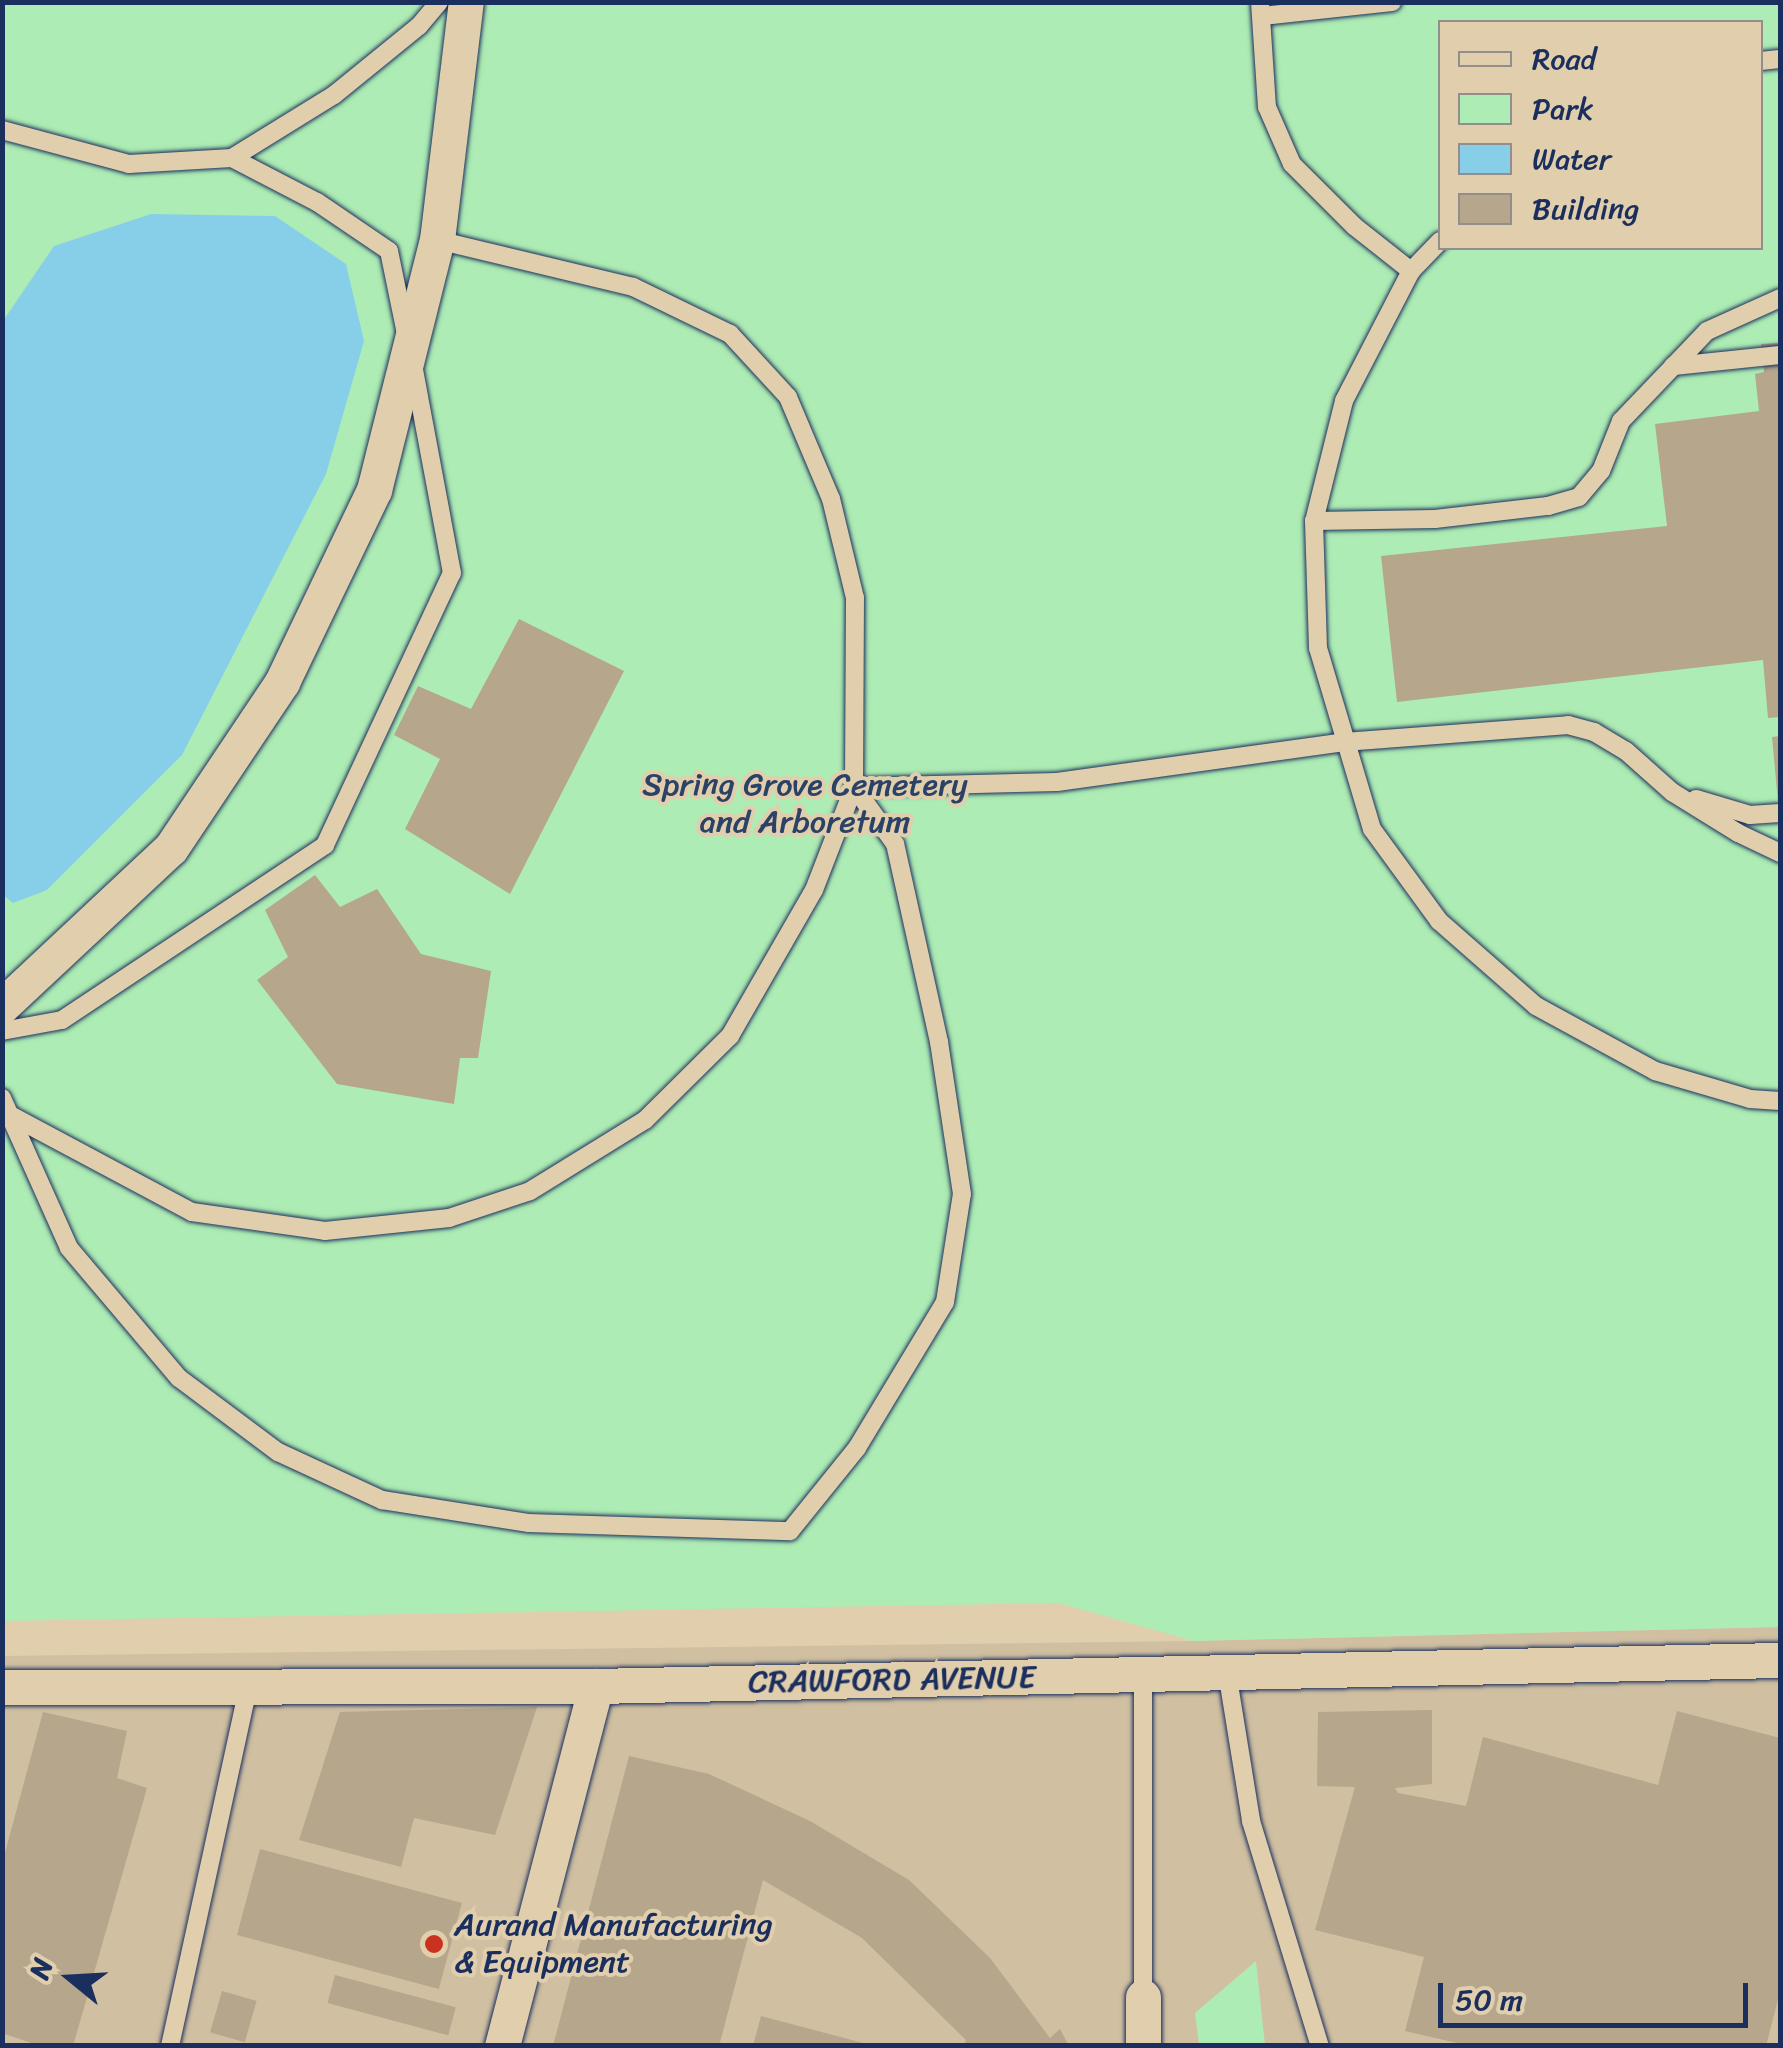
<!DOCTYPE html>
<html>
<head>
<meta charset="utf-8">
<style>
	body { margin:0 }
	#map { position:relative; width:1783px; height:2048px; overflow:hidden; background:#e1ceac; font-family:Sriracha,sans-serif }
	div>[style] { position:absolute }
	.built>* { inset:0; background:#d0bfa1 }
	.green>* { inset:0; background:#adecb4 }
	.water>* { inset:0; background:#87cfe8 }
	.building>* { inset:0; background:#b5a68c; transform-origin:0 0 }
	.roads { filter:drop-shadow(0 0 2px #1b2f5e) drop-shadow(0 0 2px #1b2f5e) }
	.service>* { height:18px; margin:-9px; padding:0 9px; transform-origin:9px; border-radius:9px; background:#e1ceac }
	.minor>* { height:35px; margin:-17.5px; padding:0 17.5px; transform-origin:17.5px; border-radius:17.5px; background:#e1ceac }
	.dots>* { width:28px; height:28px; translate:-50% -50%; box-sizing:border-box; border:5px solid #e1ceac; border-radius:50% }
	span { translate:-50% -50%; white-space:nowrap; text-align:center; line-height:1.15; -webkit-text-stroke:8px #e1ceac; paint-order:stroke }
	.park-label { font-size:32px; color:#2a4267 }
	.street-label { font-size:32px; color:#1b2f5e }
	.poi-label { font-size:32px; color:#1b2f5e }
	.left { translate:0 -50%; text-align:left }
	.frame { position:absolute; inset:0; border:5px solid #1b2f5e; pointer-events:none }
	.legend { position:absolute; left:1438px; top:20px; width:325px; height:230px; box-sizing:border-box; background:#e1ceac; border:2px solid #928e8d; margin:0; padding:12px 18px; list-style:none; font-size:30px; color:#1b2f5e }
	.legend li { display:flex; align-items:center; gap:20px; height:50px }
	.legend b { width:50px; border:2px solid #928e8d }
	.north { position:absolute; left:20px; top:1928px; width:100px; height:100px; -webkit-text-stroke:8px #e1ceac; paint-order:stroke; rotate:288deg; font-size:28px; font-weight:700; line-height:40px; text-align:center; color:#1b2f5e }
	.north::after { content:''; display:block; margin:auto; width:35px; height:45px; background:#1b2f5e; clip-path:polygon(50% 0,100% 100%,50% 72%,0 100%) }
	.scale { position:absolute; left:1438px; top:1983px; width:310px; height:45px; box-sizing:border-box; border:5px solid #1b2f5e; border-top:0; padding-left:12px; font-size:30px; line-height:35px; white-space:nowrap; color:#1b2f5e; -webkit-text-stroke:8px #e1ceac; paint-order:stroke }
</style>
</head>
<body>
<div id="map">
	<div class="built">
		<i style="clip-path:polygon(1780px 1627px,1780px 2045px,3px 2045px,2px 1656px,1193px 1641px)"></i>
	</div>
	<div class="green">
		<i style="clip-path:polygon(evenodd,2px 3px,1780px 3px,1780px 1627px,1193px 1641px,1059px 1603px,3px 1621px,2px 3px,1440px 22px,1760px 22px,1760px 248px,1440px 248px,1440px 22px)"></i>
		<i style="clip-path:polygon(1256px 1961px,1265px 2045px,1199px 2045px,1195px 2013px)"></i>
	</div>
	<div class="water">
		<i style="clip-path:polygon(151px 214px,275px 216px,346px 264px,364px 341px,326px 474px,182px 755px,47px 890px,13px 903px,2px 894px,3px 321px,54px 246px)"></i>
	</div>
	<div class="building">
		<i style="clip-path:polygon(1780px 343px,1780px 717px,1768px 718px,1763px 660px,1397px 702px,1381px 556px,1667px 526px,1655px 424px,1759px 411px,1755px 374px,1764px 372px,1761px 344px)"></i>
		<i style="clip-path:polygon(519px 619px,624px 671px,510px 894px,405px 829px,440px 759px,394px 735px,418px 686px,471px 709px)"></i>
		<i style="clip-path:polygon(1780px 736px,1780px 802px,1778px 802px,1772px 737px)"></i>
		<i style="clip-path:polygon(315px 875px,340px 907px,377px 889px,421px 954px,491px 971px,478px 1058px,460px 1058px,454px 1104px,337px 1084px,257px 980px,288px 957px,265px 910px)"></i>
		<i style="clip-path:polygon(537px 1707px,495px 1835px,414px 1818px,401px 1867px,299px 1840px,340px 1712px)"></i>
		<i style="clip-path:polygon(1432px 1710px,1432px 1784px,1395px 1788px,1398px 1793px,1466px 1806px,1483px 1737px,1658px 1785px,1677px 1711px,1780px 1738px,1780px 1992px,1766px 2046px,1470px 2046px,1405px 2031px,1424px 1957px,1315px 1930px,1355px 1787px,1317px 1786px,1318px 1712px)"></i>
		<i style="clip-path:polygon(43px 1712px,127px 1731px,117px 1778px,147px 1788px,73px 2046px,40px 2046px,2px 2033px,2px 1864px)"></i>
		<i style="clip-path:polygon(629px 1756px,709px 1774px,810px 1821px,909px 1880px,990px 1958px,1050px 2038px,1060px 2029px,1069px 2046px,964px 2046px,966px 2040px,862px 1938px,763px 1880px,719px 2046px,553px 2046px)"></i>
		<i style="left:260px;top:1849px;width:209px;height:89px;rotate:15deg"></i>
		<i style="left:335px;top:1975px;width:125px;height:29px;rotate:15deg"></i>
		<i style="left:222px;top:1991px;width:36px;height:43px;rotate:16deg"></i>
		<i style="clip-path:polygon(761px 2016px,867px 2044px,867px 2046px,753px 2046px)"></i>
	</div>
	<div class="roads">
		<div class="service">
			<i style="left:1260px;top:2px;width:105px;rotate:86.2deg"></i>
			<i style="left:1267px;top:107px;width:62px;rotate:66.3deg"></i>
			<i style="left:1292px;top:164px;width:88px;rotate:45deg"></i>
			<i style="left:1354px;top:226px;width:73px;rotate:38.3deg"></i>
			<i style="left:1262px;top:16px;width:131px;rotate:-6.1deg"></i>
			<i style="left:1760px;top:61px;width:20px;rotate:-6deg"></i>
			<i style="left:2px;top:130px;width:131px;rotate:15deg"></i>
			<i style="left:129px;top:164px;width:103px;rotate:-3.3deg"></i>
			<i style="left:232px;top:158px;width:120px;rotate:-31.7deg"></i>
			<i style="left:334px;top:95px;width:109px;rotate:-39.1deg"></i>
			<i style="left:419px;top:26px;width:31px;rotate:-50deg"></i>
			<i style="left:232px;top:158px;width:96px;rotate:27.4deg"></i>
			<i style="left:317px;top:202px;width:87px;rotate:34.2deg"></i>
			<i style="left:389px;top:251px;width:85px;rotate:78.4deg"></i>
			<i style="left:1440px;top:241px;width:42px;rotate:134deg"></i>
			<i style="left:1411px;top:271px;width:146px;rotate:117.3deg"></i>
			<i style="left:1344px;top:401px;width:124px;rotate:104deg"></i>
			<i style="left:1314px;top:521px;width:127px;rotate:88.2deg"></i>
			<i style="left:1318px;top:648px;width:189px;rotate:73.4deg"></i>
			<i style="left:1372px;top:829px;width:114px;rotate:53.9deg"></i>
			<i style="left:1439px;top:921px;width:129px;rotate:41.2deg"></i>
			<i style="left:1536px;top:1006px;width:136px;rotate:28.6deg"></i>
			<i style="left:1655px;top:1071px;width:99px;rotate:16.4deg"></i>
			<i style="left:1750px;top:1099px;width:30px;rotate:4deg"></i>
			<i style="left:1673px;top:366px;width:108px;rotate:-5.9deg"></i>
			<i style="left:1314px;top:521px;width:121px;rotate:-0.9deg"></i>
			<i style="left:1435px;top:519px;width:114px;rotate:-6.6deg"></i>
			<i style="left:1548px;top:506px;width:32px;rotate:-16deg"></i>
			<i style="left:1579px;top:497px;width:34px;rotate:-50deg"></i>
			<i style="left:1601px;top:471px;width:54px;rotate:-68.2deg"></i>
			<i style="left:1621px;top:421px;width:124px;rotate:-46.3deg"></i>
			<i style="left:1707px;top:331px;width:80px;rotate:-24.3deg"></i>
			<i style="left:854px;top:787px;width:203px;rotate:-1.4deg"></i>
			<i style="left:1057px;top:782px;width:290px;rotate:-7.9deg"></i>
			<i style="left:1344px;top:742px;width:225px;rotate:-4.3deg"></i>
			<i style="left:1568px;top:725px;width:27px;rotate:15deg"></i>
			<i style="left:1594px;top:732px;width:37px;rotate:31deg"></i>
			<i style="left:1626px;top:751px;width:62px;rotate:41.7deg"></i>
			<i style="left:1672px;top:792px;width:78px;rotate:31.8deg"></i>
			<i style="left:1738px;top:833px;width:47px;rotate:25.5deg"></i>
			<i style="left:1696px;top:799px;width:56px;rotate:16.5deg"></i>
			<i style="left:1750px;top:815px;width:30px;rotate:-4deg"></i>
			<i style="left:2px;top:1031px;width:61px;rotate:-10.4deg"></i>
			<i style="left:62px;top:1020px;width:316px;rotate:-33.6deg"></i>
			<i style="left:325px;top:845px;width:300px;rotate:-65deg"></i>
			<i style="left:452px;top:573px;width:208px;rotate:-100.6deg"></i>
			<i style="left:2px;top:1098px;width:164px;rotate:65.9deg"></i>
			<i style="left:69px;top:1248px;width:170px;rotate:49.8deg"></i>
			<i style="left:179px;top:1378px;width:124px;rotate:36.8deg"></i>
			<i style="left:278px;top:1452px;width:115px;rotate:24.8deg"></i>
			<i style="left:382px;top:1500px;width:149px;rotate:8.9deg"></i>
			<i style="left:529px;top:1523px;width:261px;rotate:1.8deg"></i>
			<i style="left:790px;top:1531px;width:107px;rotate:-51.1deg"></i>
			<i style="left:857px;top:1448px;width:170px;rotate:-58.9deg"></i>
			<i style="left:945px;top:1302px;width:109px;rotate:-81.1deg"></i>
			<i style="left:962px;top:1194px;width:154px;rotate:-98.6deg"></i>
			<i style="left:939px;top:1042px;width:203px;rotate:-102.5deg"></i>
			<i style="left:895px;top:844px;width:70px;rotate:-125.7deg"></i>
			<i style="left:12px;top:1116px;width:204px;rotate:28.1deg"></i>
			<i style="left:192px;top:1212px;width:134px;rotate:8.1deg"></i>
			<i style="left:325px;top:1231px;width:125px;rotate:-6deg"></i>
			<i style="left:449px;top:1218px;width:85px;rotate:-18.4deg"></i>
			<i style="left:530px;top:1191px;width:135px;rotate:-31.7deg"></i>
			<i style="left:645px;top:1120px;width:120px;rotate:-44.7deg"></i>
			<i style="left:730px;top:1036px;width:168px;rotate:-60.1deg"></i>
			<i style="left:814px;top:890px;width:110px;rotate:-68.8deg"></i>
			<i style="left:854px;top:787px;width:189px;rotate:-89.7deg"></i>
			<i style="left:855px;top:598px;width:102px;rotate:-103.6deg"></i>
			<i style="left:831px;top:499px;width:111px;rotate:-112.9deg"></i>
			<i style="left:788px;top:397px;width:86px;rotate:-132.6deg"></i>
			<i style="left:730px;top:334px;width:108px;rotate:-154.1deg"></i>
			<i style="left:633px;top:287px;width:202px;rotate:-166.5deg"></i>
			<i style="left:1227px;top:1672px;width:151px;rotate:80.8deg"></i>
			<i style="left:1251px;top:1821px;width:235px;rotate:73deg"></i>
			<i style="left:1143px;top:1997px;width:322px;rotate:-90deg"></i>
			<i style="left:170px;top:2046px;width:367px;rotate:-77.7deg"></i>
		</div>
		<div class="minor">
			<i style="left:2px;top:1006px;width:231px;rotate:-43.1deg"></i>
			<i style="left:171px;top:848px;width:200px;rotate:-56.2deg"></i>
			<i style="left:282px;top:682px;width:213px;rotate:-64.4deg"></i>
			<i style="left:374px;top:490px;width:258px;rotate:-75.9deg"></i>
			<i style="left:437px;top:240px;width:240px;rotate:-83.1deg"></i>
			<i style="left:2px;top:1687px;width:594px;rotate:-0.1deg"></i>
			<i style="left:596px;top:1686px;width:1184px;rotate:-1.26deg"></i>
			<i style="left:1143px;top:1997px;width:49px;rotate:90deg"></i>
			<i style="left:502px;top:2046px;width:372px;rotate:-75.4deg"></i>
		</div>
	</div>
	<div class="dots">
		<i style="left:434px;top:1944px;background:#c8321e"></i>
	</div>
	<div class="park-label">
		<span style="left:805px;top:804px">Spring Grove Cemetery<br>and Arboretum</span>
	</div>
	<div class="street-label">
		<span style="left:892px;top:1680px;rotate:-1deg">CRAWFORD AVENUE</span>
	</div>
	<div class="poi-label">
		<span class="left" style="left:454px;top:1944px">Aurand Manufacturing<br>&amp; Equipment</span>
	</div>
	<div class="frame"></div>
	<ul class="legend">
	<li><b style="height:12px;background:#e1ceac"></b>Road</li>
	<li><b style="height:28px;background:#adecb4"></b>Park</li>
	<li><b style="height:28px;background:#87cfe8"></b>Water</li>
	<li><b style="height:28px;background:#b5a68c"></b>Building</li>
	</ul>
	<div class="north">N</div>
	<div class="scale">50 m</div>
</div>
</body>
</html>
